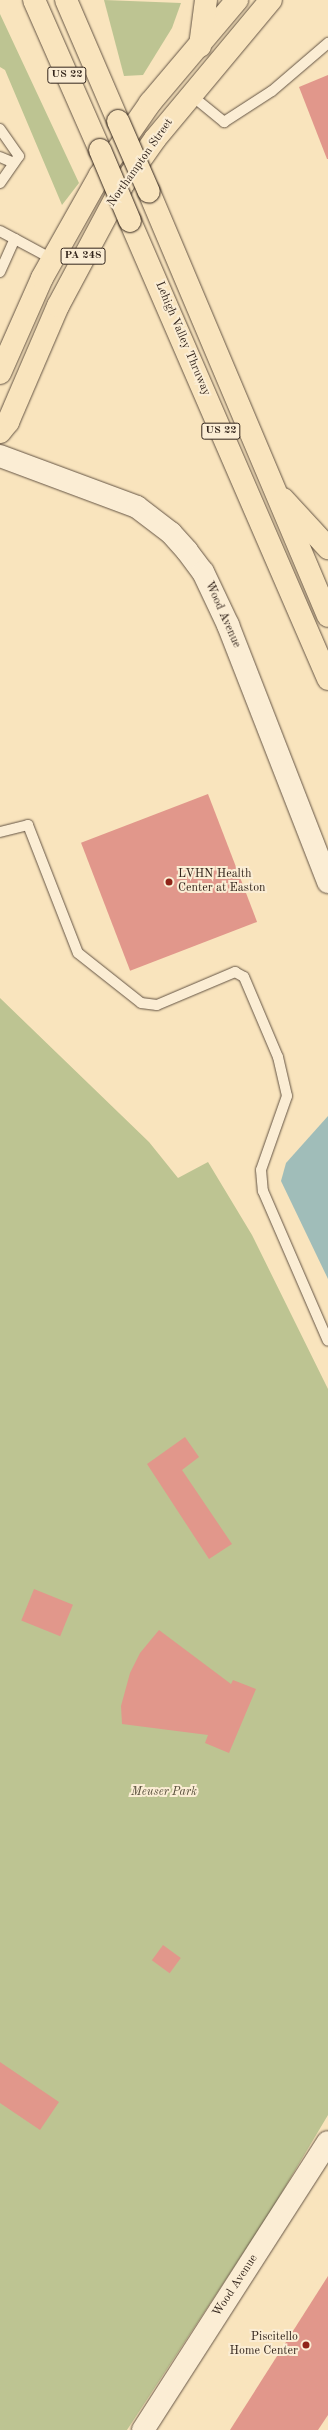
<!DOCTYPE html>
<html>
<head>
<meta charset="utf-8">
<style>
	body { margin:0 }
	#map { position:relative; width:328px; height:2430px; overflow:hidden; background:#f9e4bd; font-family:"Old Standard TT",serif }
	div>[style] { position:absolute }
	.green>* { inset:0; background:#bdc492 }
	.water>* { inset:0; background:#a0bdb9 }
	.building>* { inset:0; background:#e1978b; transform-origin:0 0 }
	.roads { filter:drop-shadow(0 0 1px #645444) drop-shadow(0 0 1px #645444) }
	.lane>* { height:10px; margin:-5px; padding:0 5px; transform-origin:5px; border-radius:5px; background:#fbedd4 }
	.secondary>* { height:22px; margin:-11px; padding:0 11px; transform-origin:11px; border-radius:11px; background:#fbedd4 }
	.primary>* { height:22px; margin:-11px; padding:0 11px; transform-origin:11px; border-radius:11px; background:#f9e4bd }
	.highway>* { height:22px; margin:-11px; padding:0 11px; transform-origin:11px; border-radius:11px; background:#f9e4bd }
	.bridges { filter:drop-shadow(0 0 1px #32241b) drop-shadow(0 0 1px #32241b) }
	.highway-bridge>* { height:22px; margin:-11px; padding:0 11px; transform-origin:11px; border-radius:11px; background:#f9e4bd }
	.dots>* { width:11px; height:11px; translate:-50% -50%; box-sizing:border-box; border:2px solid #fbedd4; border-radius:50% }
	span { translate:-50% -50%; white-space:nowrap; text-align:center; line-height:1.15; -webkit-text-stroke:4px #fbedd4; paint-order:stroke }
	.shield-label span { padding:1px 3px; background:#fbedd4; border:1px solid; border-radius:3px; -webkit-text-stroke-width:0 }
	.shield-label { font-size:11px; color:#32241b; font-weight:700 }
	.street-label { font-size:12px; color:#32241b }
	.poi-label { font-size:12px; color:#32241b }
	.left { translate:0 -50%; text-align:left }
	.right { translate:-100% -50%; text-align:right }
	.park-label { font-size:12px; color:#554c39; font-style:italic }
</style>
</head>
<body>
<div id="map">
	<div class="green">
		<i style="clip-path:polygon(104px 0,181px 3px,172px 28px,143px 75px,124px 76px)"></i>
		<i style="clip-path:polygon(0 14px,79px 183px,62px 205px,5px 70px,0 67px)"></i>
		<i style="clip-path:polygon(0 998px,149px 1142px,178px 1178px,208px 1162px,252px 1235px,328px 1389px,328px 2115px,272px 2209px,127px 2430px,0 2430px)"></i>
	</div>
	<div class="water">
		<i style="clip-path:polygon(328px 1116px,328px 1279px,281px 1181px,286px 1163px)"></i>
	</div>
	<div class="building">
		<i style="clip-path:polygon(328px 75px,328px 159px,327px 159px,299px 87px)"></i>
		<i style="left:208px;top:794px;width:137px;height:136px;rotate:69deg"></i>
		<i style="clip-path:polygon(185px 1437px,199px 1457px,182px 1470px,232px 1544px,209px 1559px,147px 1464px)"></i>
		<i style="left:34px;top:1589px;width:42px;height:34px;rotate:22deg"></i>
		<i style="clip-path:polygon(159px 1630px,231px 1684px,233px 1680px,256px 1689px,229px 1753px,205px 1743px,208px 1735px,122px 1724px,121px 1706px,130px 1673px,140px 1653px)"></i>
		<i style="left:163px;top:1945px;width:22px;height:19px;rotate:36deg"></i>
		<i style="clip-path:polygon(0 2062px,59px 2102px,40px 2130px,0 2103px)"></i>
		<i style="clip-path:polygon(328px 2276px,328px 2415px,318px 2430px,230px 2430px)"></i>
	</div>
	<div class="roads">
		<div class="lane">
			<i style="left:191px;top:95px;width:43px;rotate:39.3deg"></i>
			<i style="left:224px;top:122px;width:57px;rotate:-32.9deg"></i>
			<i style="left:272px;top:91px;width:74px;rotate:-40.6deg"></i>
			<i style="left:0;top:129px;width:33px;rotate:55deg"></i>
			<i style="left:19px;top:156px;width:33px;rotate:125deg"></i>
			<i style="left:0;top:157px;width:15px;rotate:23deg"></i>
			<i style="left:0;top:231px;width:17px;rotate:28deg"></i>
			<i style="left:0;top:272px;width:36px;rotate:-66deg"></i>
			<i style="left:15px;top:239px;width:42px;rotate:28.4deg"></i>
			<i style="left:0;top:832px;width:29px;rotate:-14deg"></i>
			<i style="left:28px;top:825px;width:137px;rotate:68.7deg"></i>
			<i style="left:78px;top:953px;width:80px;rotate:38.4deg"></i>
			<i style="left:141px;top:1003px;width:16px;rotate:7deg"></i>
			<i style="left:157px;top:1005px;width:85px;rotate:-22.9deg"></i>
			<i style="left:235px;top:972px;width:10px;rotate:29deg"></i>
			<i style="left:244px;top:977px;width:87px;rotate:67deg"></i>
			<i style="left:278px;top:1057px;width:40px;rotate:77deg"></i>
			<i style="left:287px;top:1096px;width:78px;rotate:109.4deg"></i>
			<i style="left:261px;top:1170px;width:21px;rotate:85deg"></i>
			<i style="left:263px;top:1191px;width:163px;rotate:66.6deg"></i>
		</div>
		<div class="secondary">
			<i style="left:0;top:456px;width:146px;rotate:20.4deg"></i>
			<i style="left:137px;top:507px;width:43px;rotate:37.4deg"></i>
			<i style="left:171px;top:533px;width:24px;rotate:48deg"></i>
			<i style="left:187px;top:551px;width:26px;rotate:53deg"></i>
			<i style="left:203px;top:572px;width:59px;rotate:64.7deg"></i>
			<i style="left:228px;top:625px;width:276px;rotate:68.7deg"></i>
			<i style="left:143px;top:2430px;width:342px;rotate:-57.3deg"></i>
		</div>
		<div class="primary">
			<i style="left:0;top:373px;width:104px;rotate:-66.1deg"></i>
			<i style="left:42px;top:278px;width:118px;rotate:-60.6deg"></i>
			<i style="left:100px;top:175px;width:88px;rotate:-55.2deg"></i>
			<i style="left:150px;top:103px;width:135px;rotate:-49.8deg"></i>
			<i style="left:0;top:432px;width:13px;rotate:-51deg"></i>
			<i style="left:8px;top:422px;width:126px;rotate:-66.7deg"></i>
			<i style="left:58px;top:306px;width:136px;rotate:-61.9deg"></i>
			<i style="left:122px;top:186px;width:57px;rotate:-54.9deg"></i>
			<i style="left:155px;top:139px;width:181px;rotate:-50.2deg"></i>
		</div>
		<div class="highway">
			<i style="left:34px;top:0;width:164px;rotate:66.3deg"></i>
			<i style="left:66px;top:0;width:132px;rotate:66.7deg"></i>
			<i style="left:200px;top:46px;width:46px;rotate:-82.6deg"></i>
			<i style="left:149px;top:192px;width:460px;rotate:67.1deg"></i>
			<i style="left:130px;top:221px;width:499px;rotate:66.6deg"></i>
			<i style="left:283px;top:499px;width:67px;rotate:47.4deg"></i>
		</div>
	</div>
	<div class="bridges">
		<div class="highway-bridge">
			<i style="left:118px;top:121px;width:77px;rotate:66.4deg"></i>
			<i style="left:100px;top:150px;width:77px;rotate:67.1deg"></i>
		</div>
	</div>
	<div class="dots">
		<i style="left:169px;top:882px;background:#8f2418"></i>
		<i style="left:306px;top:2345px;background:#8f2418"></i>
	</div>
	<div class="shield-label">
		<span style="left:67px;top:75px">US 22</span>
		<span style="left:83px;top:256px">PA 248</span>
		<span style="left:221px;top:431px">US 22</span>
	</div>
	<div class="street-label">
		<span style="left:141px;top:163px;rotate:-55deg">Northampton Street</span>
		<span style="left:182px;top:339px;rotate:67deg">Lehigh Valley Thruway</span>
		<span style="left:222px;top:615px;rotate:66deg">Wood Avenue</span>
		<span style="left:236px;top:2286px;rotate:-57deg">Wood Avenue</span>
	</div>
	<div class="poi-label">
		<span class="left" style="left:178px;top:882px">LVHN Health<br>Center at Easton</span>
		<span class="right" style="left:298px;top:2345px">Piscitello<br>Home Center</span>
	</div>
	<div class="park-label">
		<span style="left:164px;top:1793px">Meuser Park</span>
	</div>
</div>
</body>
</html>
